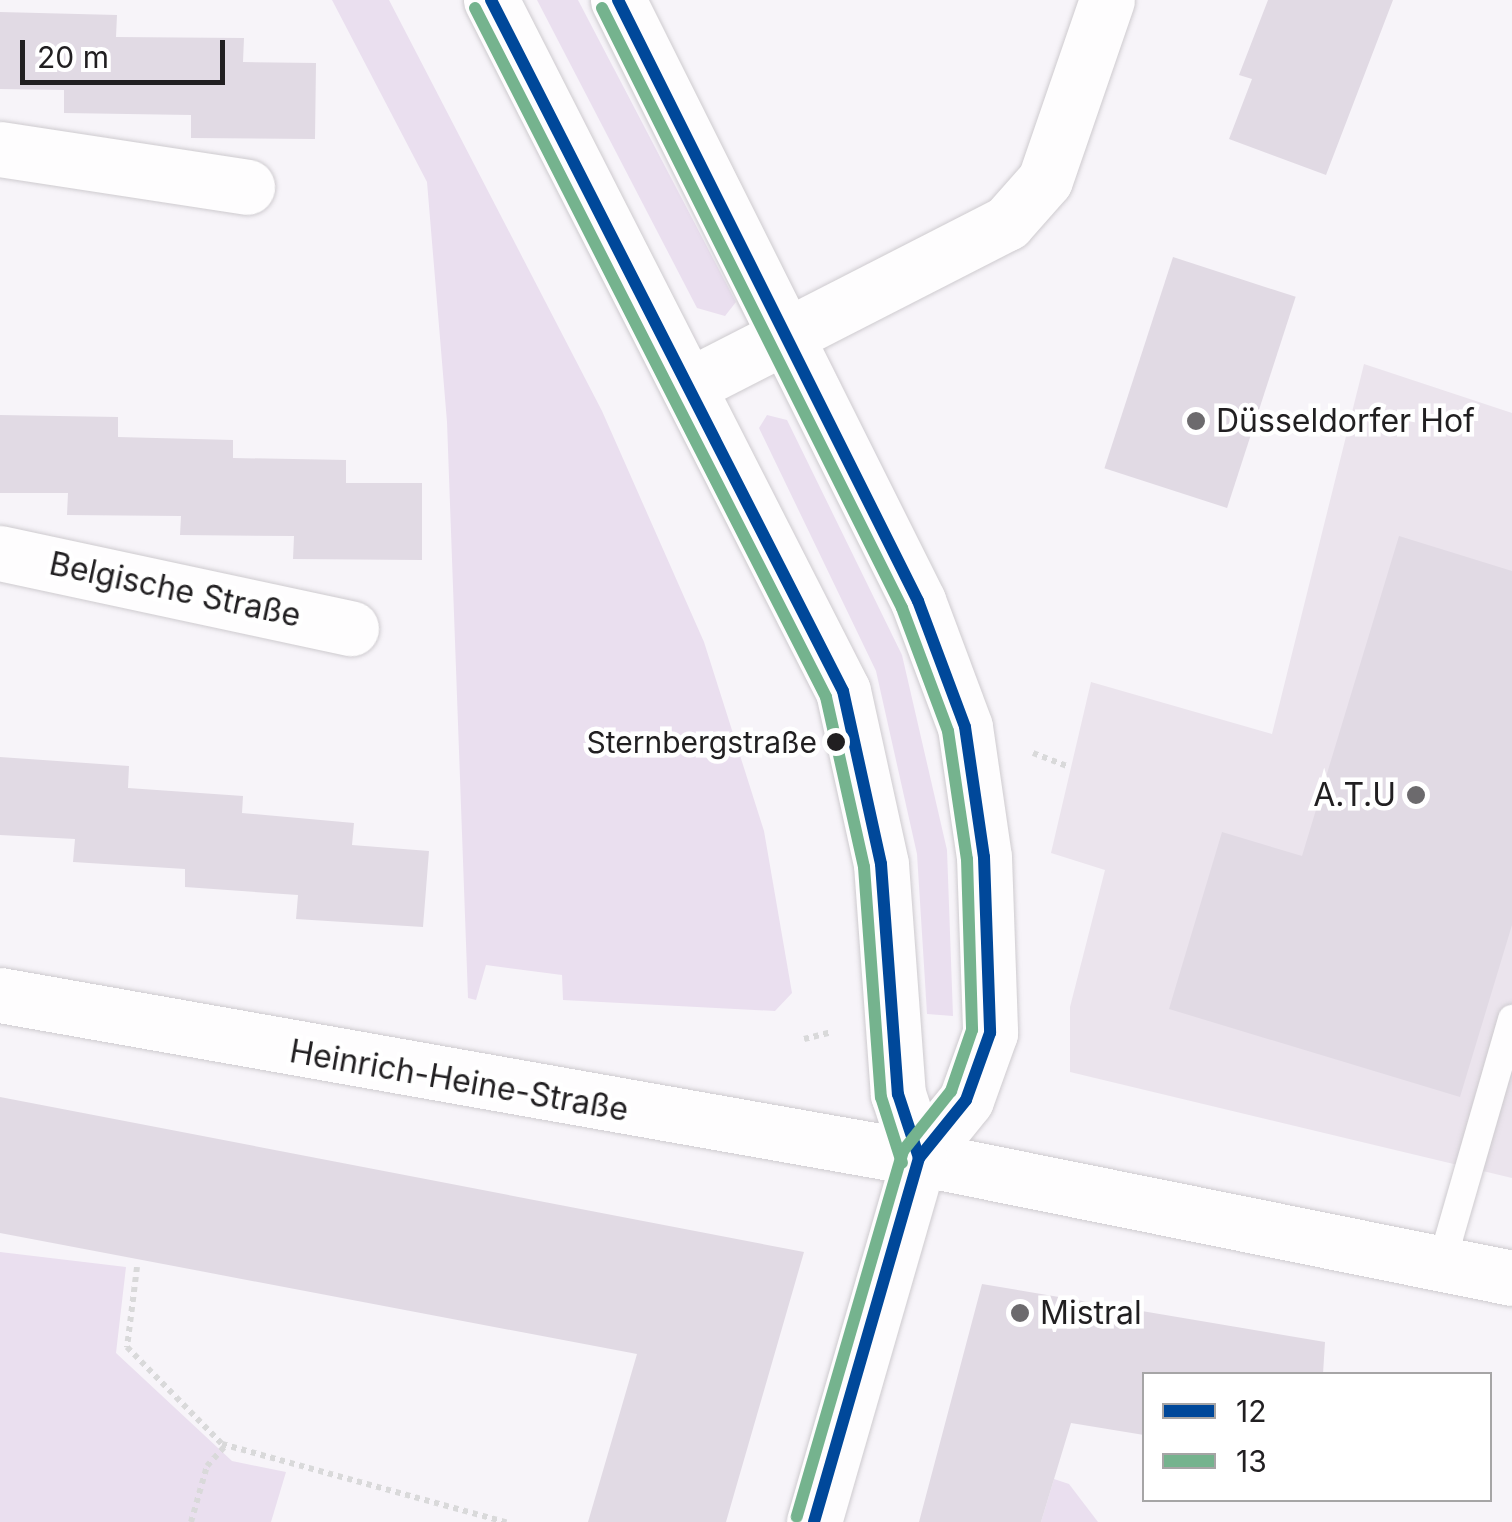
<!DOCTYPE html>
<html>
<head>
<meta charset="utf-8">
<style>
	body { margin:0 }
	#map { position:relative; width:1512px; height:1522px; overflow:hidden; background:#f7f4f9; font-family:Inter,sans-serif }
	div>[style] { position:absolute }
	.built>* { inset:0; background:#ebe4ed }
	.green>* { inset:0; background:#eadfef }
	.building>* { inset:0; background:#e1dae4; transform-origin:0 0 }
	.path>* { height:6px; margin-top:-3px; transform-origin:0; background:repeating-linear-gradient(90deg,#d9d9da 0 5px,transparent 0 10px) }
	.roads { filter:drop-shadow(0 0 2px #cecbcf) drop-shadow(0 0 2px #cecbcf) }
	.service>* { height:28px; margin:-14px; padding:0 14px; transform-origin:14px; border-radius:14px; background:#fefdfe }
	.minor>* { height:55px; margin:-27.5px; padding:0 27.5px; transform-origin:27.5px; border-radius:27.5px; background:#fefdfe }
	.secondary>* { height:55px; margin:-27.5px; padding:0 27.5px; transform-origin:27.5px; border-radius:27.5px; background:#fefdfe }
	.bus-1>* { height:12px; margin:-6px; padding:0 6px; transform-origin:6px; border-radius:6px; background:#00489a }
	.bus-2>* { height:12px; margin:-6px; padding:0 6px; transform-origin:6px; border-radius:6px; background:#75b38e }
	.dots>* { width:28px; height:28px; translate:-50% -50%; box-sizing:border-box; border:5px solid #fff; border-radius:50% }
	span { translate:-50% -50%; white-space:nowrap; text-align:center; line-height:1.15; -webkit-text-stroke:9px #fff; paint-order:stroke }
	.bus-label { font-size:30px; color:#211f21 }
	.right { translate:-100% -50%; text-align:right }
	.poi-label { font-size:32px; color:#211f21 }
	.left { translate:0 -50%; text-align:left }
	.street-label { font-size:32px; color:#211f21 }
	.legend { position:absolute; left:1142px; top:1372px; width:350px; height:130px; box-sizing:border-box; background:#fff; border:2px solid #a6a5a6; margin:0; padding:12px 18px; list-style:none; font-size:30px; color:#211f21 }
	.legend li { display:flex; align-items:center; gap:20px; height:50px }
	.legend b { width:50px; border:2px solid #a6a5a6 }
	.scale { position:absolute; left:20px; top:40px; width:205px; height:45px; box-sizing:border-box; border:5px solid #211f21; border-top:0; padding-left:12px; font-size:30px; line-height:35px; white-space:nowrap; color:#211f21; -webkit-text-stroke:8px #fff; paint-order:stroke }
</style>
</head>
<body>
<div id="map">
	<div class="built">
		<i style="clip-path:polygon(1364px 364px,1512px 413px,1512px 1178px,1070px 1072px,1070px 1007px,1105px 870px,1051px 853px,1091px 682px,1272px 734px)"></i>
	</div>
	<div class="green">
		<i style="clip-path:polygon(332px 0,389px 0,602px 411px,704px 642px,764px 831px,792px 993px,775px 1011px,563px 1000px,562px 975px,486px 965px,476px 1000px,468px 998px,447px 422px,427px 182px)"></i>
		<i style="clip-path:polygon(537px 0,578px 0,736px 302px,725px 316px,697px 308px)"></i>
		<i style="clip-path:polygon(767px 415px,787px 420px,902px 655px,947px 850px,953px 1016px,927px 1014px,917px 854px,876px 671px,759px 428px)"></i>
		<i style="clip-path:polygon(0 1252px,126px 1267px,116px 1353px,232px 1461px,286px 1472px,271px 1522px,0 1522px)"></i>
		<i style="clip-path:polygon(1054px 1479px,1069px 1484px,1098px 1522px,1041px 1522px)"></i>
	</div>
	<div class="building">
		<i style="clip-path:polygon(1268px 0,1393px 0,1326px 175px,1229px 139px,1252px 79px,1239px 75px)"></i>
		<i style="clip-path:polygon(0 12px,117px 15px,116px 37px,244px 38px,243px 62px,316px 63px,315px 139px,191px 138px,191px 115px,64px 113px,64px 90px,0 89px)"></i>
		<i style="left:1173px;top:257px;width:129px;height:222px;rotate:18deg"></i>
		<i style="clip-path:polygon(0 415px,118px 417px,118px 437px,233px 440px,233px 458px,346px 460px,346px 483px,422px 483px,422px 560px,293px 559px,294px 536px,180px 535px,181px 516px,67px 515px,68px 493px,0 493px)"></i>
		<i style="clip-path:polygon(1399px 536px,1512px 571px,1512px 925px,1460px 1097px,1169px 1009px,1222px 832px,1302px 856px)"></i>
		<i style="clip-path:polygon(0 757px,129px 766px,128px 788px,243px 796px,242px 813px,354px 823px,352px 845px,429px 851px,423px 927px,296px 919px,298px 895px,185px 887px,185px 869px,73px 862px,75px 839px,0 835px)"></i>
		<i style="clip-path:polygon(0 1097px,804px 1252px,726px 1522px,588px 1522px,637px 1354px,0 1233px)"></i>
		<i style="clip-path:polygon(982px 1284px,1325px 1342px,1323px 1374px,1144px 1374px,1144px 1435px,1071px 1423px,1041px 1522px,919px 1522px)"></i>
	</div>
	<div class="path">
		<i style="left:1033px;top:753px;width:39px;rotate:21deg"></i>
		<i style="left:804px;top:1039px;width:29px;rotate:-14deg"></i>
		<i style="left:137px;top:1267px;width:81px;rotate:97.1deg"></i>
		<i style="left:127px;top:1347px;width:136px;rotate:45.6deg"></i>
		<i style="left:222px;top:1444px;width:295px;rotate:15.4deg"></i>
		<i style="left:191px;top:1522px;width:58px;rotate:-74.1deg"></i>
		<i style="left:207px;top:1466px;width:28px;rotate:-48deg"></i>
	</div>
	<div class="roads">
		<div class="service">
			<i style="left:1442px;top:1262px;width:253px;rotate:-73.9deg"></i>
		</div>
		<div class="minor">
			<i style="left:0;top:149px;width:250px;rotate:8.7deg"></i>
			<i style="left:692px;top:384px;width:354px;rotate:-27.1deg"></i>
			<i style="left:1007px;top:223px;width:57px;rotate:-48.5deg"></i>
			<i style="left:1045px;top:180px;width:190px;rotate:-71deg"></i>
			<i style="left:0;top:553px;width:359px;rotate:12.1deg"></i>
			<i style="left:0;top:995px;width:933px;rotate:10.06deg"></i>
			<i style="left:919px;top:1158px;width:605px;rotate:11.44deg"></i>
		</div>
		<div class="secondary">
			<i style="left:491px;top:0;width:775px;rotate:63.01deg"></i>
			<i style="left:843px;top:691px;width:177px;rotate:77.6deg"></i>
			<i style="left:881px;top:864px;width:231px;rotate:85.8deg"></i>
			<i style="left:898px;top:1094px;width:67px;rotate:71.8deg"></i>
			<i style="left:618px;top:0;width:672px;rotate:63.47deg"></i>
			<i style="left:918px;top:601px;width:134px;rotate:69.5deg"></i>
			<i style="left:965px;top:727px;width:131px;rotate:81.7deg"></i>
			<i style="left:984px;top:857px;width:176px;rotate:88deg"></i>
			<i style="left:990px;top:1033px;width:71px;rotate:109.7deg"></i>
			<i style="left:966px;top:1100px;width:75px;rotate:129deg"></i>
			<i style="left:919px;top:1158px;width:379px;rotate:106.1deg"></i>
		</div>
	</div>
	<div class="bus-1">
		<i style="left:491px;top:0;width:775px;rotate:63.01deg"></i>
		<i style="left:843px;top:691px;width:177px;rotate:77.6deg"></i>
		<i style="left:881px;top:864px;width:231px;rotate:85.8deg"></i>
		<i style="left:898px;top:1094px;width:67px;rotate:71.8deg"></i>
		<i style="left:618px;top:0;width:672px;rotate:63.47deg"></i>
		<i style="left:918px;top:601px;width:134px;rotate:69.5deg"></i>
		<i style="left:965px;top:727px;width:131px;rotate:81.7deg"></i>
		<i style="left:984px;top:857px;width:176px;rotate:88deg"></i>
		<i style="left:990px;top:1033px;width:71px;rotate:109.7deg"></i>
		<i style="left:966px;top:1100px;width:75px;rotate:129deg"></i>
		<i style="left:919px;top:1158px;width:379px;rotate:106.1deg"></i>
	</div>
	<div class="bus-2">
		<i style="left:475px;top:8px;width:773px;rotate:63deg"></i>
		<i style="left:826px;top:697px;width:174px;rotate:77.4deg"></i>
		<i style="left:864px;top:867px;width:231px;rotate:85.8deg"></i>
		<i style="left:881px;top:1097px;width:69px;rotate:72.3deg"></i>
		<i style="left:602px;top:8px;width:671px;rotate:63.43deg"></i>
		<i style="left:902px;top:608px;width:131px;rotate:69.5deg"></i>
		<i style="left:948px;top:731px;width:129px;rotate:81.6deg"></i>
		<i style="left:967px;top:859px;width:171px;rotate:88.3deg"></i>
		<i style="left:972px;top:1030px;width:65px;rotate:109deg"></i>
		<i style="left:951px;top:1091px;width:77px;rotate:128.7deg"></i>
		<i style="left:903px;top:1151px;width:381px;rotate:106.2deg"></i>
	</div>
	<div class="dots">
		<i style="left:1196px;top:421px;background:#6c6a6d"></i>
		<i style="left:836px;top:742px;background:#211f21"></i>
		<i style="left:1416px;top:795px;background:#6c6a6d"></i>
		<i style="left:1020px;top:1313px;background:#6c6a6d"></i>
	</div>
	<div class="bus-label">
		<span class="right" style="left:817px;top:742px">Sternbergstraße</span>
	</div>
	<div class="poi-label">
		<span class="left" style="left:1216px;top:421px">Düsseldorfer Hof</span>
		<span class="right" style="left:1396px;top:795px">A.T.U</span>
		<span class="left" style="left:1040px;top:1313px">Mistral</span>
	</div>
	<div class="street-label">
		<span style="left:175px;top:590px;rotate:12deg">Belgische Straße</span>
		<span style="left:459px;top:1081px;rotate:10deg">Heinrich-Heine-Straße</span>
	</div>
	<ul class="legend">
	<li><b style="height:12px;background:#00489a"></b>12</li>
	<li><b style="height:12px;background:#75b38e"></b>13</li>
	</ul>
	<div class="scale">20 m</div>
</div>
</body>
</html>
